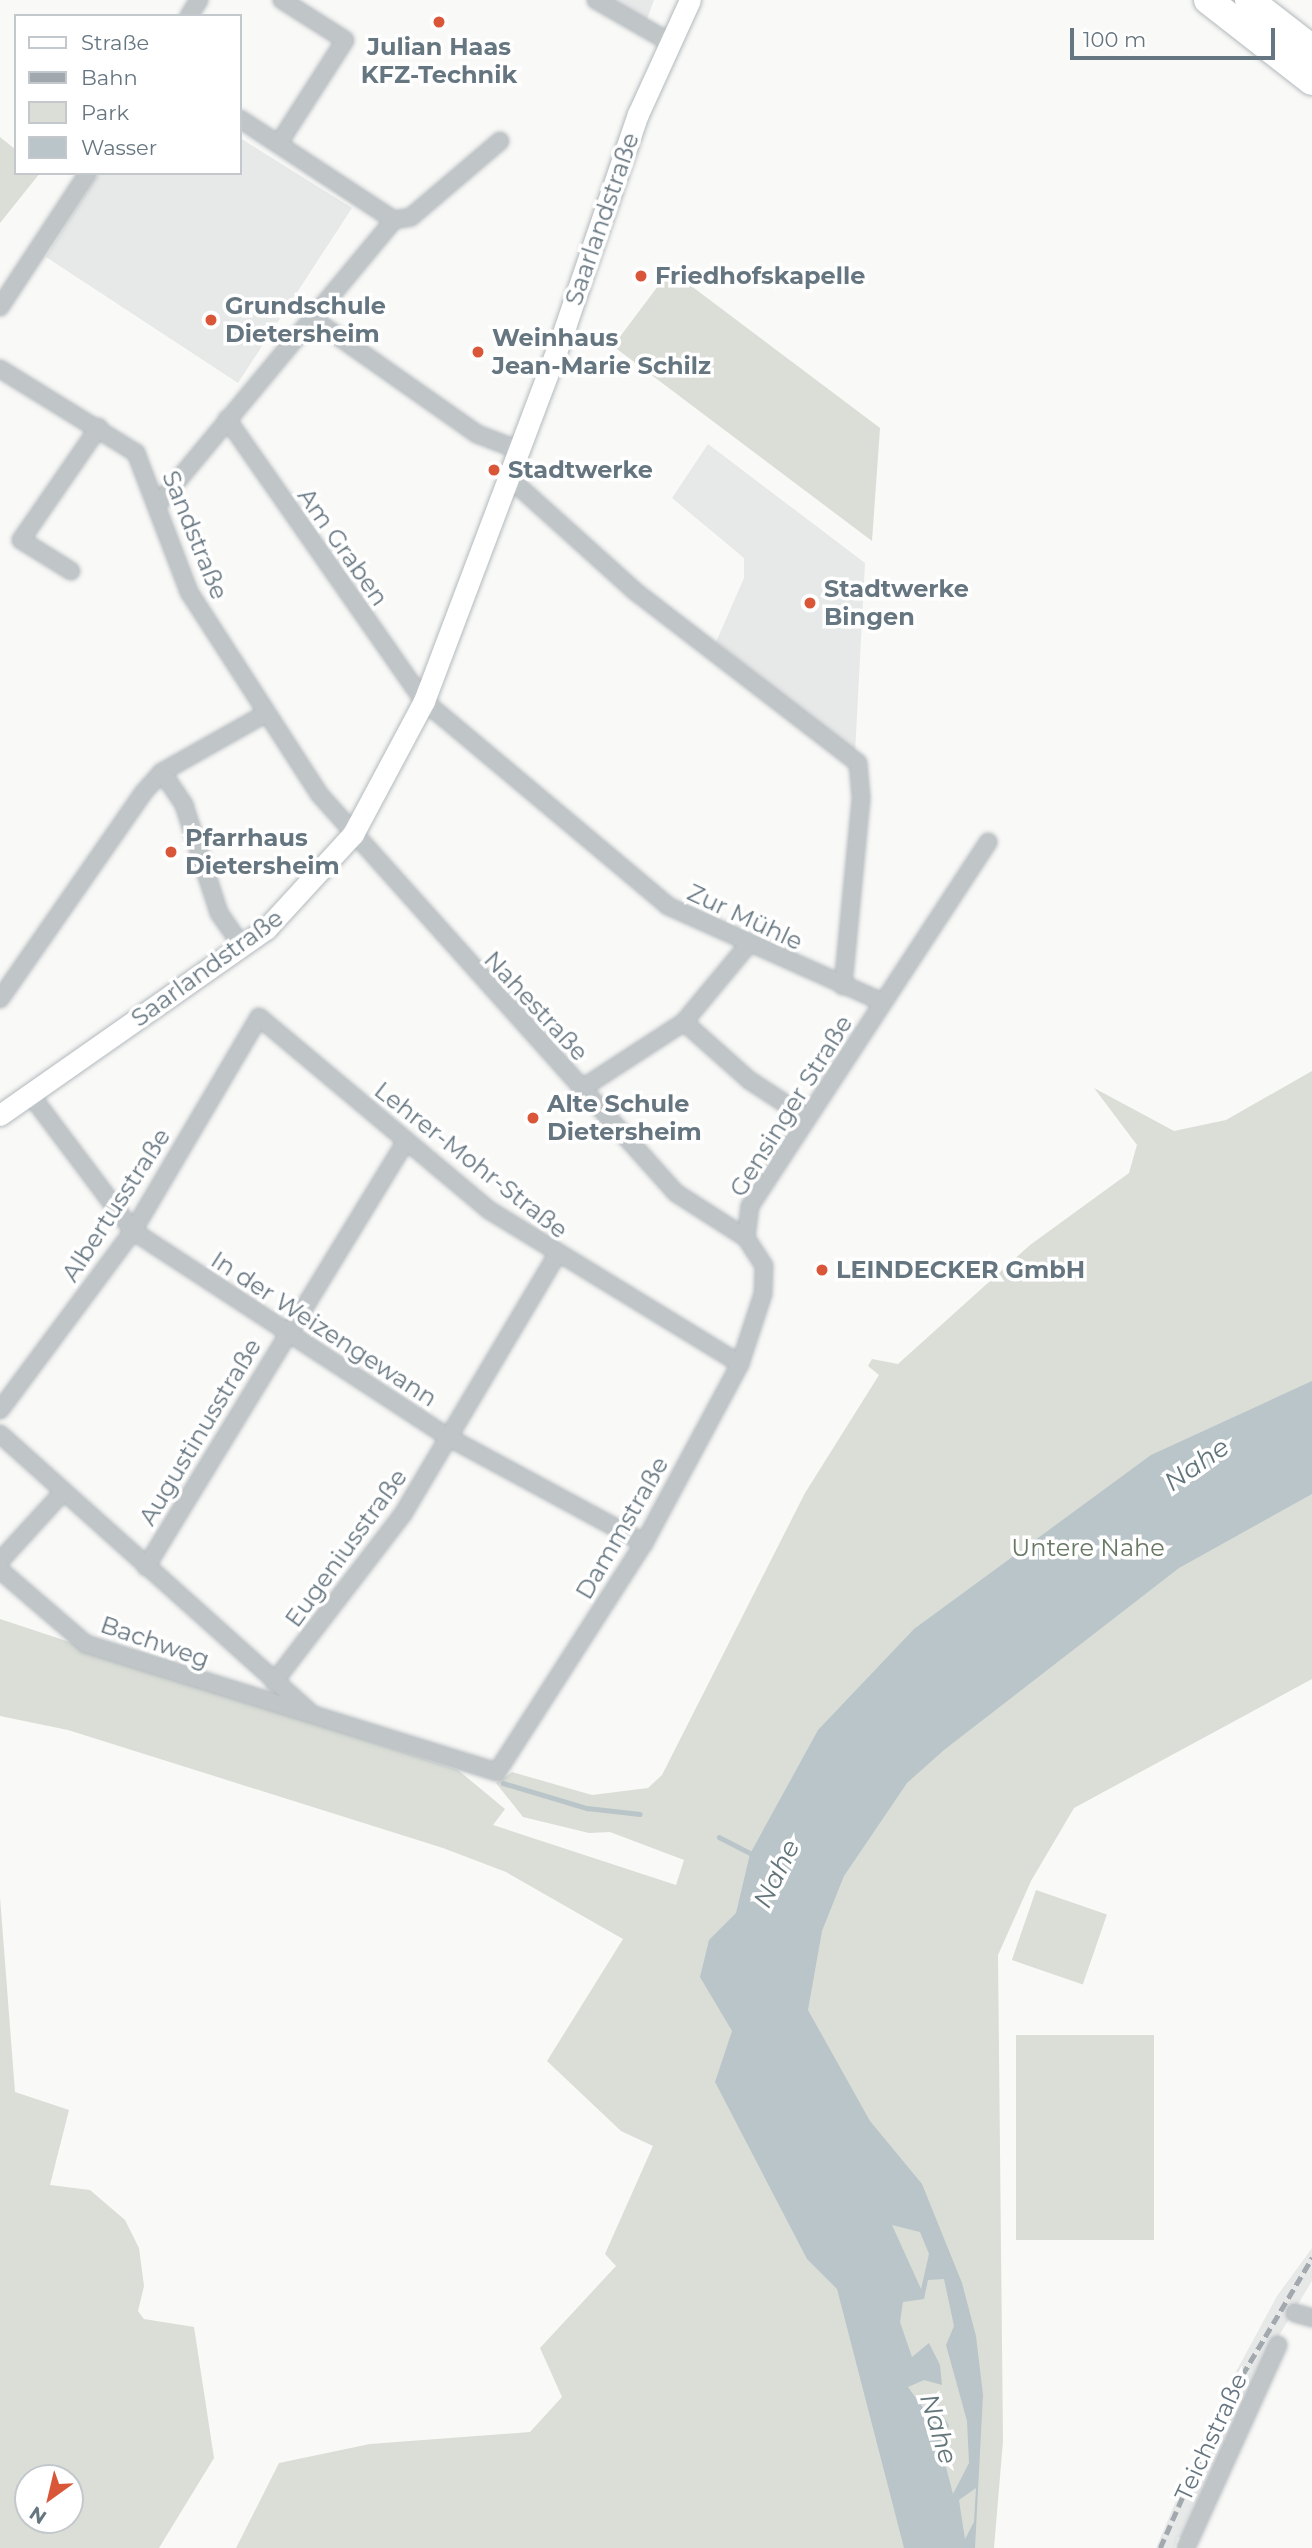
<!DOCTYPE html>
<html>
<head>
<meta charset="utf-8">
<style>
	body { margin:0 }
	#map { position:relative; width:1312px; height:2548px; overflow:hidden; background:#f9f9f7; font-family:Montserrat,sans-serif }
	div>[style] { position:absolute }
	.built>* { inset:0; background:#e7e8e8 }
	.green>* { inset:0; background:#daded7; transform-origin:0 0 }
	.water>* { inset:0; background:#bac5c9 }
	.stream>* { height:4.5px; margin:-2.25px; padding:0 2.25px; transform-origin:2.25px; border-radius:2.25px; background:#bac5c9 }
	.roads { filter:drop-shadow(0 0 2px #b3b9bd) drop-shadow(0 0 2px #b3b9bd) }
	.minor>* { height:16px; margin:-8px; padding:0 8px; transform-origin:8px; border-radius:8px; background:#c0c5c8 }
	.secondary>* { height:21px; margin:-10.5px; padding:0 10.5px; transform-origin:10.5px; border-radius:10.5px; background:#fff }
	.motorway>* { height:28px; margin:-14px; padding:0 14px; transform-origin:14px; border-radius:14px; background:#fff }
	.rail>* { height:4.5px; margin-top:-2.25px; transform-origin:0; background:repeating-linear-gradient(90deg,#a2a9ae 0 10px,transparent 0 15px) }
	.dots>* { width:19px; height:19px; translate:-50% -50%; box-sizing:border-box; border:4px solid #fff; border-radius:50% }
	span { translate:-50% -50%; white-space:nowrap; text-align:center; line-height:1.15; -webkit-text-stroke:7px #fff; paint-order:stroke }
	.poi-label { font-size:24px; color:#667680; font-weight:700 }
	.left { translate:0 -50%; text-align:left }
	.street-label { font-size:24px; color:#667680 }
	.park-label { font-size:24px; color:#697965 }
	.water-label { font-size:26px; color:#61757a; font-style:italic }
	.legend { position:absolute; left:14px; top:14px; width:228px; height:161px; box-sizing:border-box; background:#fff; border:2px solid #c2c8cc; margin:0; padding:9px 12px; list-style:none; font-size:21px; color:#667680 }
	.legend li { display:flex; align-items:center; gap:14px; height:35px }
	.legend b { width:35px; border:2px solid #c2c8cc }
	.north { position:absolute; left:14px; top:2464px; width:70px; height:70px; box-sizing:border-box; background:#fff; border:2px solid #c2c8cc; border-radius:50%; rotate:214deg; font-size:19px; font-weight:700; line-height:28px; text-align:center; color:#667680 }
	.north::after { content:''; display:block; margin:auto; width:24px; height:32px; background:#d95638; clip-path:polygon(50% 0,100% 100%,50% 72%,0 100%) }
	.scale { position:absolute; left:1070px; top:28px; width:205px; height:32px; box-sizing:border-box; border:4px solid #667680; border-top:0; padding-left:9px; font-size:21px; line-height:24px; white-space:nowrap; color:#667680; -webkit-text-stroke:5px #fff; paint-order:stroke }
</style>
</head>
<body>
<div id="map">
	<div class="built">
		<i style="clip-path:polygon(609px 0,654px 0,646px 22px)"></i>
		<i style="clip-path:polygon(240px 138px,352px 208px,238px 383px,46px 257px,99px 173px,240px 173px)"></i>
		<i style="clip-path:polygon(708px 444px,865px 563px,855px 753px,716px 642px,744px 578px,744px 558px,672px 498px)"></i>
		<i style="clip-path:polygon(1312px 2248px,1312px 2281px,1277px 2339px,1184px 2539px,1178px 2537px,1174px 2548px,1156px 2548px,1212px 2416px,1277px 2296px)"></i>
	</div>
	<div class="green">
		<i style="clip-path:polygon(0 137px,16px 150px,16px 173px,40px 173px,0 223px)"></i>
		<i style="clip-path:polygon(670px 270px,880px 428px,872px 541px,613px 346px)"></i>
		<i style="clip-path:polygon(1312px 1071px,1312px 1679px,1074px 1808px,1031px 1881px,998px 1955px,1003px 2441px,994px 2548px,236px 2548px,279px 2463px,370px 2444px,530px 2432px,562px 2397px,540px 2348px,616px 2266px,605px 2254px,653px 2146px,621px 2131px,547px 2061px,623px 1939px,506px 1872px,443px 1848px,68px 1730px,0 1716px,0 1619px,458px 1770px,505px 1809px,493px 1825px,676px 1885px,684px 1860px,610px 1832px,589px 1833px,523px 1817px,496px 1783px,512px 1772px,592px 1795px,648px 1788px,662px 1775px,805px 1493px,879px 1375px,868px 1366px,872px 1359px,898px 1364px,1030px 1245px,1129px 1173px,1137px 1145px,1094px 1088px,1174px 1131px,1226px 1120px)"></i>
		<i style="left:1036px;top:1890px;width:75px;height:74px;rotate:19deg"></i>
		<i style="clip-path:polygon(evenodd,0 1897px,15px 2092px,69px 2110px,50px 2185px,90px 2190px,125px 2220px,139px 2248px,144px 2286px,138px 2311px,144px 2319px,194px 2327px,214px 2458px,159px 2548px,0 2548px,0 1897px,28px 2478px,70px 2478px,70px 2520px,28px 2520px,28px 2478px)"></i>
		<i style="left:1016px;top:2035px;width:138px;height:205px"></i>
	</div>
	<div class="water">
		<i style="clip-path:polygon(evenodd,1312px 1381px,1312px 1494px,1179px 1568px,944px 1750px,907px 1783px,844px 1876px,822px 1931px,808px 2010px,870px 2121px,922px 2184px,962px 2283px,976px 2336px,983px 2395px,975px 2548px,904px 2548px,837px 2289px,807px 2259px,715px 2082px,732px 2031px,700px 1977px,709px 1940px,736px 1913px,750px 1854px,818px 1730px,914px 1629px,1151px 1455px,1312px 1381px,892px 2225px,920px 2232px,929px 2254px,921px 2289px,892px 2225px,1312px 1381px,944px 2279px,954px 2326px,946px 2345px,967px 2421px,969px 2463px,953px 2494px,940px 2444px,949px 2426px,940px 2410px,924px 2409px,908px 2387px,924px 2380px,942px 2385px,940px 2365px,929px 2343px,912px 2357px,900px 2322px,903px 2302px,924px 2299px,928px 2280px,944px 2279px,1312px 1381px,976px 2488px,974px 2522px,965px 2539px,959px 2500px,976px 2488px)"></i>
	</div>
	<div class="stream">
		<i style="left:503px;top:1783px;width:88px;rotate:16.6deg"></i>
		<i style="left:587px;top:1808px;width:53px;rotate:6.5deg"></i>
		<i style="left:719px;top:1837px;width:42px;rotate:27.2deg"></i>
	</div>
	<div class="roads">
		<div class="minor">
			<i style="left:596px;top:0;width:86px;rotate:29.8deg"></i>
			<i style="left:189px;top:16px;width:19px;rotate:-58deg"></i>
			<i style="left:240px;top:119px;width:184px;rotate:33.3deg"></i>
			<i style="left:279px;top:143px;width:122px;rotate:-57.3deg"></i>
			<i style="left:345px;top:40px;width:75px;rotate:-147.6deg"></i>
			<i style="left:0;top:307px;width:160px;rotate:-56.7deg"></i>
			<i style="left:312px;top:318px;width:202px;rotate:35.1deg"></i>
			<i style="left:477px;top:434px;width:42px;rotate:21deg"></i>
			<i style="left:0;top:369px;width:160px;rotate:31.7deg"></i>
			<i style="left:136px;top:453px;width:149px;rotate:69.1deg"></i>
			<i style="left:189px;top:592px;width:242px;rotate:57.2deg"></i>
			<i style="left:320px;top:795px;width:534px;rotate:48.19deg"></i>
			<i style="left:676px;top:1193px;width:83px;rotate:32.7deg"></i>
			<i style="left:746px;top:1238px;width:33px;rotate:57deg"></i>
			<i style="left:764px;top:1266px;width:28px;rotate:92deg"></i>
			<i style="left:763px;top:1294px;width:74px;rotate:108.2deg"></i>
			<i style="left:740px;top:1364px;width:203px;rotate:118.2deg"></i>
			<i style="left:644px;top:1543px;width:272px;rotate:122.7deg"></i>
			<i style="left:497px;top:1772px;width:430px;rotate:-162.7deg"></i>
			<i style="left:86px;top:1644px;width:113px;rotate:-139.3deg"></i>
			<i style="left:227px;top:419px;width:344px;rotate:55.1deg"></i>
			<i style="left:424px;top:701px;width:319px;rotate:40deg"></i>
			<i style="left:668px;top:906px;width:235px;rotate:24.1deg"></i>
			<i style="left:506px;top:475px;width:175px;rotate:42deg"></i>
			<i style="left:636px;top:592px;width:280px;rotate:37.6deg"></i>
			<i style="left:858px;top:763px;width:36px;rotate:85deg"></i>
			<i style="left:861px;top:799px;width:188px;rotate:95.5deg"></i>
			<i style="left:159px;top:503px;width:368px;rotate:-50.3deg"></i>
			<i style="left:394px;top:220px;width:17px;rotate:-10deg"></i>
			<i style="left:411px;top:217px;width:117px;rotate:-40.5deg"></i>
			<i style="left:71px;top:571px;width:59px;rotate:-148.2deg"></i>
			<i style="left:21px;top:540px;width:137px;rotate:-55.4deg"></i>
			<i style="left:162px;top:772px;width:40px;rotate:56deg"></i>
			<i style="left:184px;top:805px;width:114px;rotate:72deg"></i>
			<i style="left:219px;top:913px;width:40px;rotate:55.1deg"></i>
			<i style="left:0;top:999px;width:251px;rotate:-55.2deg"></i>
			<i style="left:143px;top:793px;width:28px;rotate:-48deg"></i>
			<i style="left:162px;top:772px;width:116px;rotate:-29.4deg"></i>
			<i style="left:684px;top:1022px;width:87px;rotate:41.7deg"></i>
			<i style="left:749px;top:1080px;width:69px;rotate:33.2deg"></i>
			<i style="left:581px;top:1089px;width:123px;rotate:-33deg"></i>
			<i style="left:684px;top:1022px;width:100px;rotate:-50.3deg"></i>
			<i style="left:30px;top:1094px;width:171px;rotate:53.1deg"></i>
			<i style="left:133px;top:1231px;width:376px;rotate:33.2deg"></i>
			<i style="left:448px;top:1437px;width:223px;rotate:28.4deg"></i>
			<i style="left:746px;top:1238px;width:32px;rotate:-83deg"></i>
			<i style="left:750px;top:1206px;width:435px;rotate:-56.8deg"></i>
			<i style="left:0;top:1410px;width:223px;rotate:-53.4deg"></i>
			<i style="left:133px;top:1231px;width:248px;rotate:-59.5deg"></i>
			<i style="left:259px;top:1017px;width:300px;rotate:40deg"></i>
			<i style="left:489px;top:1210px;width:294px;rotate:31.5deg"></i>
			<i style="left:0;top:1434px;width:418px;rotate:41.9deg"></i>
			<i style="left:0;top:1561px;width:92px;rotate:-47.6deg"></i>
			<i style="left:146px;top:1567px;width:497px;rotate:-58.6deg"></i>
			<i style="left:274px;top:1682px;width:212px;rotate:-52.5deg"></i>
			<i style="left:403px;top:1514px;width:300px;rotate:-59.3deg"></i>
			<i style="left:1295px;top:2313px;width:18px;rotate:16deg"></i>
			<i style="left:1186px;top:2548px;width:223px;rotate:-65.6deg"></i>
		</div>
		<div class="secondary">
			<i style="left:0;top:1115px;width:325px;rotate:-35deg"></i>
			<i style="left:266px;top:929px;width:129px;rotate:-47.5deg"></i>
			<i style="left:353px;top:834px;width:151px;rotate:-61.9deg"></i>
			<i style="left:424px;top:701px;width:400px;rotate:-69.3deg"></i>
			<i style="left:565px;top:327px;width:225px;rotate:-71.1deg"></i>
			<i style="left:638px;top:114px;width:125px;rotate:-65.5deg"></i>
		</div>
		<div class="motorway">
			<i style="left:1208px;top:0;width:132px;rotate:37.9deg"></i>
			<i style="left:1249px;top:0;width:80px;rotate:37.9deg"></i>
		</div>
	</div>
	<div class="rail">
		<i style="left:1160px;top:2548px;width:146px;rotate:-66.2deg"></i>
		<i style="left:1219px;top:2414px;width:182px;rotate:-59.2deg"></i>
	</div>
	<div class="dots">
		<i style="left:439px;top:22px;background:#d95638"></i>
		<i style="left:641px;top:276px;background:#d95638"></i>
		<i style="left:211px;top:320px;background:#d95638"></i>
		<i style="left:478px;top:352px;background:#d95638"></i>
		<i style="left:494px;top:470px;background:#d95638"></i>
		<i style="left:810px;top:603px;background:#d95638"></i>
		<i style="left:171px;top:852px;background:#d95638"></i>
		<i style="left:533px;top:1118px;background:#d95638"></i>
		<i style="left:822px;top:1270px;background:#d95638"></i>
	</div>
	<div class="poi-label">
		<span style="left:439px;top:61px">Julian Haas<br>KFZ-Technik</span>
		<span class="left" style="left:655px;top:276px">Friedhofskapelle</span>
		<span class="left" style="left:225px;top:320px">Grundschule<br>Dietersheim</span>
		<span class="left" style="left:492px;top:352px">Weinhaus<br>Jean-Marie Schilz</span>
		<span class="left" style="left:508px;top:470px">Stadtwerke</span>
		<span class="left" style="left:824px;top:603px">Stadtwerke<br>Bingen</span>
		<span class="left" style="left:185px;top:852px">Pfarrhaus<br>Dietersheim</span>
		<span class="left" style="left:547px;top:1118px">Alte Schule<br>Dietersheim</span>
		<span class="left" style="left:836px;top:1270px">LEINDECKER GmbH</span>
	</div>
	<div class="street-label">
		<span style="left:602px;top:219px;rotate:-71deg">Saarlandstraße</span>
		<span style="left:195px;top:535px;rotate:68deg">Sandstraße</span>
		<span style="left:343px;top:547px;rotate:55deg">Am Graben</span>
		<span style="left:745px;top:917px;rotate:25deg">Zur Mühle</span>
		<span style="left:207px;top:968px;rotate:-36deg">Saarlandstraße</span>
		<span style="left:536px;top:1006px;rotate:47deg">Nahestraße</span>
		<span style="left:791px;top:1106px;rotate:-58deg">Gensinger Straße</span>
		<span style="left:471px;top:1160px;rotate:38deg">Lehrer-Mohr-Straße</span>
		<span style="left:116px;top:1205px;rotate:-57deg">Albertusstraße</span>
		<span style="left:324px;top:1329px;rotate:33deg">In der Weizengewann</span>
		<span style="left:200px;top:1432px;rotate:-59deg">Augustinusstraße</span>
		<span style="left:622px;top:1528px;rotate:-60deg">Dammstraße</span>
		<span style="left:346px;top:1548px;rotate:-54deg">Eugeniusstraße</span>
		<span style="left:155px;top:1642px;rotate:19deg">Bachweg</span>
		<span style="left:1211px;top:2437px;rotate:-65deg">Teichstraße</span>
	</div>
	<div class="park-label">
		<span style="left:1088px;top:1548px">Untere Nahe</span>
	</div>
	<div class="water-label">
		<span style="left:1197px;top:1465px;rotate:-35deg">Nahe</span>
		<span style="left:777px;top:1874px;rotate:-64deg">Nahe</span>
		<span style="left:938px;top:2429px;rotate:73deg">Nahe</span>
	</div>
	<ul class="legend">
	<li><b style="height:9px;background:#fff"></b>Straße</li>
	<li><b style="height:9px;background:#a2a9ae"></b>Bahn</li>
	<li><b style="height:19px;background:#daded7"></b>Park</li>
	<li><b style="height:19px;background:#bac5c9"></b>Wasser</li>
	</ul>
	<div class="north">N</div>
	<div class="scale">100 m</div>
</div>
</body>
</html>
